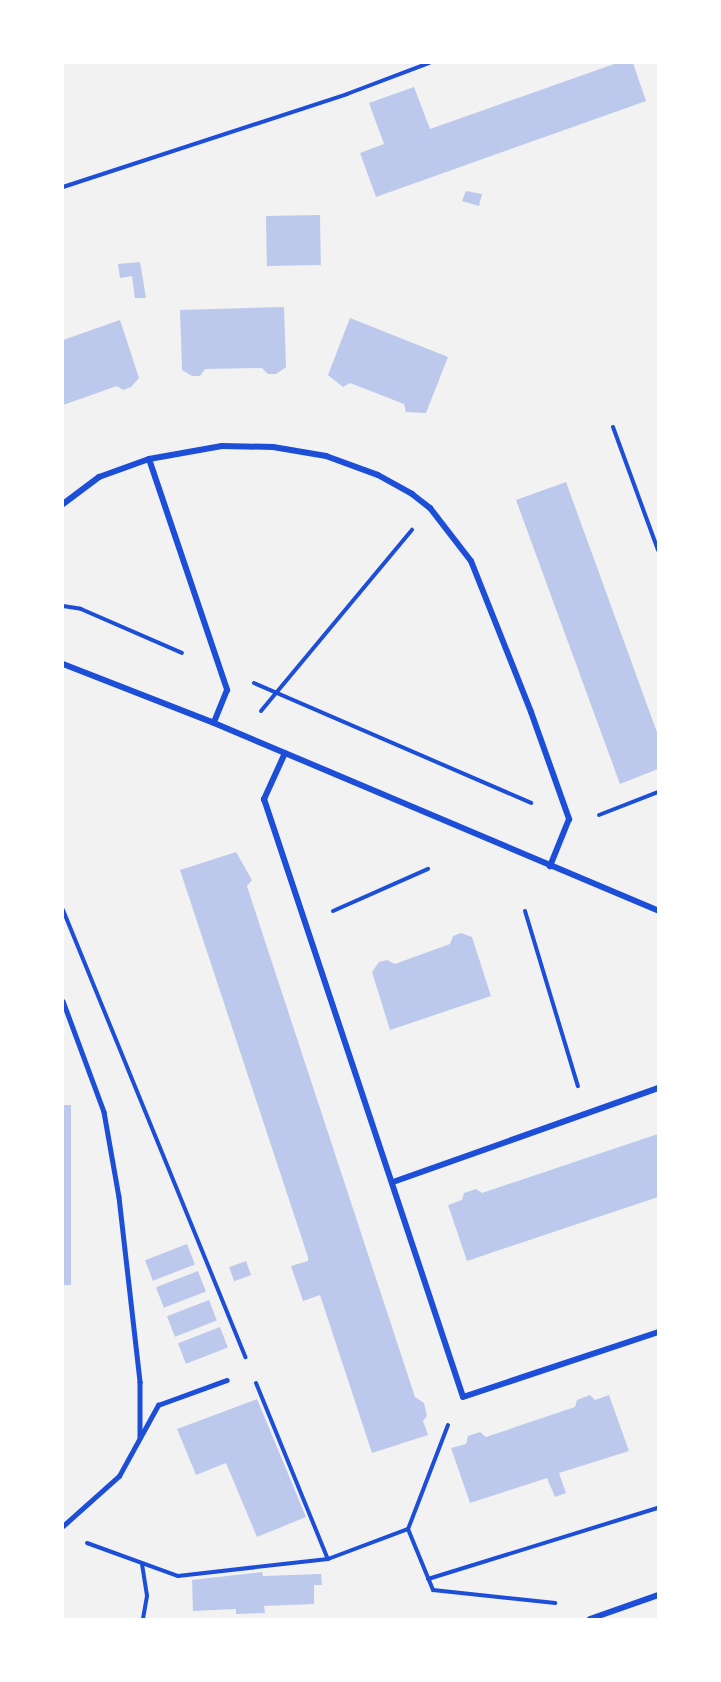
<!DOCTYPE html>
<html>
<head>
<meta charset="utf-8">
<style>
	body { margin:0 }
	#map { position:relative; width:721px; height:1682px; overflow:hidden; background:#f2f2f2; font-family:Lora,serif }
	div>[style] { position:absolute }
	.building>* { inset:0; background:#bdc9ec; transform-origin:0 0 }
	.path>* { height:4px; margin:-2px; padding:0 2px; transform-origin:2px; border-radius:2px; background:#1d4ed8 }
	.service>* { height:4.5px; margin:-2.25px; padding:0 2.25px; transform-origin:2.25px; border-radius:2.25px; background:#1d4ed8 }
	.minor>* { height:6px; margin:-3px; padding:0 3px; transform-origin:3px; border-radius:3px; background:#1d4ed8 }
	span { translate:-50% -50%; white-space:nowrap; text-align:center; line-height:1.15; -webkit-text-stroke:6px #fff; paint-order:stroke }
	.frame { position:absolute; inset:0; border:64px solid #fff; pointer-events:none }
</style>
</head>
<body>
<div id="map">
	<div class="building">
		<i style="clip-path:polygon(617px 63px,633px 63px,646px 101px,376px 197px,360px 153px,384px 144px,369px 103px,414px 87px,430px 129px)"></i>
		<i style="clip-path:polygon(466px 191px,482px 194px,479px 206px,462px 201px)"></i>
		<i style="left:320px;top:215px;width:50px;height:54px;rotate:89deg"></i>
		<i style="clip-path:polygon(140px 262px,146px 298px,135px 298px,132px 276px,120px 278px,118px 264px)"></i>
		<i style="clip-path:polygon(284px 307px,286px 367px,276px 374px,268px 374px,262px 368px,205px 369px,200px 376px,192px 376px,182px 370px,180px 310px)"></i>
		<i style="clip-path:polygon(350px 318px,448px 357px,426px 413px,406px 412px,404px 404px,350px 383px,343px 387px,328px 375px)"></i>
		<i style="clip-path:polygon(120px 320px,139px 378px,131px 387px,123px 390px,117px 386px,63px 405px,63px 340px)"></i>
		<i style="clip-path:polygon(566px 482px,658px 735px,658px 769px,620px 784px,516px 500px)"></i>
		<i style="clip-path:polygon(236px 852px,252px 880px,247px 886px,261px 929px,415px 1397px,424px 1403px,427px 1416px,423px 1421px,428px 1435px,372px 1453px,320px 1295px,303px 1301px,291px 1266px,308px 1261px,308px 1257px,180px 870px)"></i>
		<i style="clip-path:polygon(461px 933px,472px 937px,491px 996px,390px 1030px,372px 972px,379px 962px,387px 960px,395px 964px,425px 953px,450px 944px,453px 936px)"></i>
		<i style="left:63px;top:1105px;width:8px;height:180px"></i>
		<i style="clip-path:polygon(658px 1134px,658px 1197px,467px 1261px,448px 1205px,462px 1200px,464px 1193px,476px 1189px,482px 1193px)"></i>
		<i style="left:187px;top:1244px;width:22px;height:45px;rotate:69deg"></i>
		<i style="left:246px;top:1261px;width:15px;height:18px;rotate:70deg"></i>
		<i style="left:198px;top:1271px;width:22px;height:45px;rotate:69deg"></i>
		<i style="left:209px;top:1300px;width:22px;height:45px;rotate:69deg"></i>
		<i style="left:220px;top:1327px;width:22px;height:45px;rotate:69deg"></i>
		<i style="clip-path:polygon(590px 1395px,595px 1400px,609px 1395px,629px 1451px,559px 1473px,566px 1493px,555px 1497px,547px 1478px,470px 1503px,451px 1448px,466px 1444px,468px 1436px,480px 1432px,486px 1437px,575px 1407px,577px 1400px)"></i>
		<i style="clip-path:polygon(257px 1399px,306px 1517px,257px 1537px,226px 1463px,196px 1475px,177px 1429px)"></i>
		<i style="clip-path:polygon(262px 1572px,263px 1576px,321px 1574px,322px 1585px,314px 1585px,314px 1604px,264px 1606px,265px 1613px,236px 1614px,236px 1609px,193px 1611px,192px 1580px)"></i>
	</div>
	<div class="path">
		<i style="left:63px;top:187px;width:299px;rotate:-18.1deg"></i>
		<i style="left:347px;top:94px;width:88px;rotate:-20.7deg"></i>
		<i style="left:613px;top:427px;width:131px;rotate:69.9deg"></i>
		<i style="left:63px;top:606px;width:18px;rotate:9deg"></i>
		<i style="left:81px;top:609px;width:110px;rotate:23.5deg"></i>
		<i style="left:254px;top:683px;width:302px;rotate:23.4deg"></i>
		<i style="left:261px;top:711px;width:236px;rotate:-50.2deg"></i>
		<i style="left:599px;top:815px;width:63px;rotate:-21.3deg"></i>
		<i style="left:63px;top:910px;width:483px;rotate:67.8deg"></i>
		<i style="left:333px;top:911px;width:104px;rotate:-23.9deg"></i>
		<i style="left:525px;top:911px;width:183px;rotate:73.2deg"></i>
		<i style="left:256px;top:1383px;width:190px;rotate:67.8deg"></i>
		<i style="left:328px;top:1559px;width:85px;rotate:-20.6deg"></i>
		<i style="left:448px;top:1425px;width:111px;rotate:111deg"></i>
		<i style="left:408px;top:1529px;width:66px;rotate:67.7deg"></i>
		<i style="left:433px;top:1590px;width:123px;rotate:6.1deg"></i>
		<i style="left:87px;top:1543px;width:97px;rotate:19.9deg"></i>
		<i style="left:178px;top:1576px;width:151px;rotate:-6.5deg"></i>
		<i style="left:142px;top:1564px;width:32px;rotate:81deg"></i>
		<i style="left:147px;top:1596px;width:23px;rotate:100deg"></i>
		<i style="left:428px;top:1579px;width:241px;rotate:-17.2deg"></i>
	</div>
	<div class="service">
		<i style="left:63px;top:1001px;width:118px;rotate:69.7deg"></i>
		<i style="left:104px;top:1112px;width:86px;rotate:80deg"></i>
		<i style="left:119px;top:1197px;width:186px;rotate:83.5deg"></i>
		<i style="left:140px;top:1382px;width:56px;rotate:90deg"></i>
		<i style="left:63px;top:1526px;width:75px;rotate:-41.8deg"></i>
		<i style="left:119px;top:1476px;width:81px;rotate:-61.2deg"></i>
		<i style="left:158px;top:1405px;width:73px;rotate:-19.9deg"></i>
	</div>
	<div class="minor">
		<i style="left:149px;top:459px;width:244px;rotate:71.3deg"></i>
		<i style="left:227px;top:690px;width:35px;rotate:112deg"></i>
		<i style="left:63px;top:504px;width:45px;rotate:-36.9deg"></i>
		<i style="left:99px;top:477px;width:53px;rotate:-19.8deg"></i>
		<i style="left:149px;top:459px;width:74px;rotate:-10.1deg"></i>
		<i style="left:222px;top:446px;width:51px;rotate:1.1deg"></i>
		<i style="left:273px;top:447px;width:54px;rotate:9.6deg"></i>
		<i style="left:326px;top:456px;width:55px;rotate:20.1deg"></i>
		<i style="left:378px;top:475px;width:39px;rotate:29deg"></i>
		<i style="left:412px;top:494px;width:23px;rotate:38deg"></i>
		<i style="left:430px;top:508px;width:67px;rotate:52.3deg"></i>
		<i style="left:471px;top:561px;width:162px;rotate:68.3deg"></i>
		<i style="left:531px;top:712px;width:114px;rotate:70.4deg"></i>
		<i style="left:569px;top:819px;width:51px;rotate:112deg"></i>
		<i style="left:63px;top:664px;width:162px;rotate:21.3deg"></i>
		<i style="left:214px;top:723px;width:482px;rotate:22.9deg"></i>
		<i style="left:285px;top:753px;width:51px;rotate:114.5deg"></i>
		<i style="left:264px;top:799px;width:630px;rotate:71.59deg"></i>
		<i style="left:463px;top:1397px;width:206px;rotate:-18.4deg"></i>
		<i style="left:393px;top:1182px;width:281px;rotate:-19.5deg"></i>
		<i style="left:590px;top:1619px;width:72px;rotate:-19.4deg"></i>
	</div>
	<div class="frame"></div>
</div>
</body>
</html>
